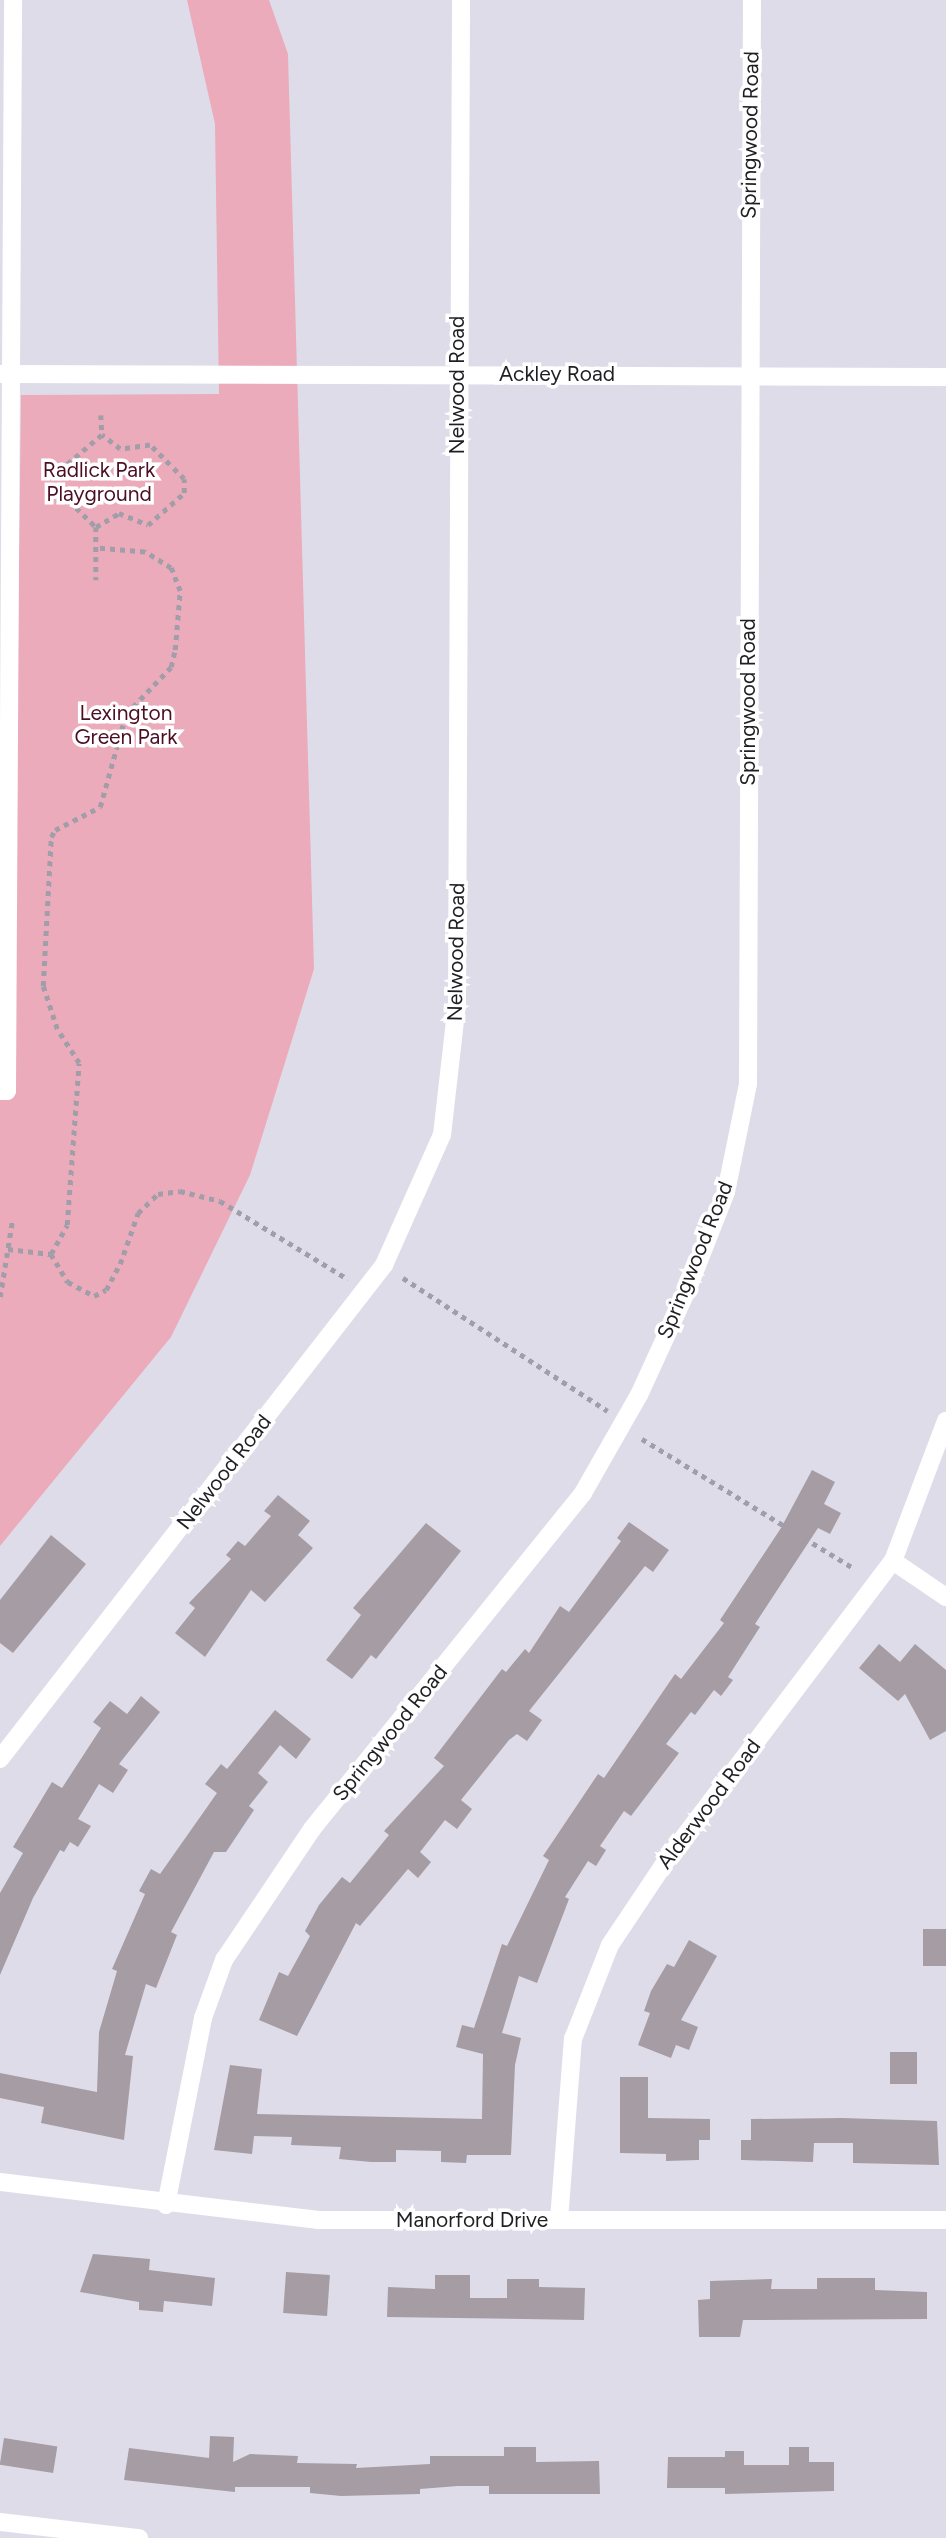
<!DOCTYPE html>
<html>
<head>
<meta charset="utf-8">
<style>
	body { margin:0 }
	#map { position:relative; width:946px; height:2538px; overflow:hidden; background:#dfdce9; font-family:Figtree,sans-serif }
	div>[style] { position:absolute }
	.green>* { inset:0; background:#ebabba }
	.building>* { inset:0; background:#a69ca4; transform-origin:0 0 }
	.path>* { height:4.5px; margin-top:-2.25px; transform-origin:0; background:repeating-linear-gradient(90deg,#a19ea9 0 5px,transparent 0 10px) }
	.minor>* { height:18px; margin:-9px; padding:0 9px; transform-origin:9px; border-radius:9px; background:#fff }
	span { translate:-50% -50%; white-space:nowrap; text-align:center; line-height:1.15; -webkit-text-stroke:7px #fff; paint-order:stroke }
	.street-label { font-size:21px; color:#1f1e23 }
	.park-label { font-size:21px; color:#4c0e24 }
</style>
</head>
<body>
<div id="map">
	<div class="green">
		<i style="clip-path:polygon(187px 0,269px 0,288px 54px,314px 969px,250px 1175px,171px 1337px,0 1546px,0 1097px,13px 1088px,21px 395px,219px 394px,215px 124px)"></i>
	</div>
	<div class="building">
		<i style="clip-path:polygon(812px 1470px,835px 1482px,824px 1504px,841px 1513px,830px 1534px,818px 1528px,755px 1624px,760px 1627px,728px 1677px,733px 1680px,721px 1696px,714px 1690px,695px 1715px,691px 1712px,666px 1744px,679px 1753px,631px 1816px,624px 1811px,600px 1846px,606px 1850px,596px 1866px,588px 1861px,565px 1897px,569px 1899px,537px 1983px,519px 1976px,502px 2033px,521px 2038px,515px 2065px,511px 2155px,467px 2155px,466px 2163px,441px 2162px,441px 2151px,396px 2150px,396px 2162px,371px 2162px,339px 2159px,341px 2147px,291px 2145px,292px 2137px,254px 2136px,252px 2154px,214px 2150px,230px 2065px,262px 2069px,257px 2114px,482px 2119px,483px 2054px,456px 2047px,462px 2025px,474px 2028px,502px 1944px,507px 1946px,549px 1860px,543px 1856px,598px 1774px,604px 1778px,675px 1674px,681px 1679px,724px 1623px,720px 1620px,781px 1528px)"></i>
		<i style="clip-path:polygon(278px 1495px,310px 1521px,298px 1535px,313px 1548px,265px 1602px,251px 1590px,205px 1657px,175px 1633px,195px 1608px,189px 1603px,231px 1559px,226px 1555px,238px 1541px,245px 1546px,271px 1516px,264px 1511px)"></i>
		<i style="clip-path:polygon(629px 1522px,669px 1550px,653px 1572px,645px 1566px,529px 1711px,542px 1720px,527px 1741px,517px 1734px,509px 1740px,461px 1800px,472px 1809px,457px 1829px,445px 1820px,420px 1852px,431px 1862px,418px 1878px,408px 1869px,360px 1926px,356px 1923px,297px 2036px,259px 2020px,279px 1972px,288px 1976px,310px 1936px,305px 1931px,319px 1905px,342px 1877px,350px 1883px,389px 1835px,384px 1831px,444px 1766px,434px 1758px,502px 1669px,506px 1672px,525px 1649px,529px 1653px,560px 1606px,569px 1612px,621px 1541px,617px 1538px)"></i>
		<i style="clip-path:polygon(426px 1523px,461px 1551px,376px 1659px,371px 1655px,352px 1679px,326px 1660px,361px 1615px,353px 1608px)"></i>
		<i style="clip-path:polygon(51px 1535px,86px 1564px,13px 1653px,0 1643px,0 1600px)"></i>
		<i style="clip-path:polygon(879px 1644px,900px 1662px,915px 1644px,946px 1670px,946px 1731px,930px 1740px,905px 1694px,898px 1701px,859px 1668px)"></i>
		<i style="clip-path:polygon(141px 1696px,160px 1712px,119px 1764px,128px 1770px,113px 1793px,99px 1784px,78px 1819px,91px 1826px,78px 1847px,70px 1842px,64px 1852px,60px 1850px,33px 1898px,0 1975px,0 1893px,23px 1853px,13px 1847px,52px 1782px,62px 1788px,101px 1728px,93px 1722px,110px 1701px,127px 1714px)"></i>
		<i style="clip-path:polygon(275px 1710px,311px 1739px,296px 1759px,280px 1745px,258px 1773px,268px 1782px,249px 1806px,254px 1810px,226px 1852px,214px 1852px,171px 1932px,177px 1935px,156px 1988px,146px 1984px,125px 2055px,133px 2056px,124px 2140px,41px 2123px,44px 2107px,0 2098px,0 2073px,97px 2092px,99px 2032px,117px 1971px,112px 1969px,145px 1894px,139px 1891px,151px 1869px,160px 1874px,217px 1793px,205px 1784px,221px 1764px,227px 1769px)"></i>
		<i style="left:923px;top:1929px;width:23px;height:37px"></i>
		<i style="clip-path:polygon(689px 1940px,717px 1956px,681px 2020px,698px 2027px,689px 2050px,676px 2045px,671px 2058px,638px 2045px,650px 2013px,644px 2011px,651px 1991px,667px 1964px,674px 1967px)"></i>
		<i style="left:890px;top:2052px;width:27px;height:32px"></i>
		<i style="clip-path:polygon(620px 2077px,648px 2077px,648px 2118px,710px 2119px,710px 2140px,699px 2140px,699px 2160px,666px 2161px,666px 2154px,620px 2153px)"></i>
		<i style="clip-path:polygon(842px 2118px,937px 2121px,939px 2165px,853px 2163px,853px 2143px,814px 2143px,813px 2162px,741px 2160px,741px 2140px,751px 2140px,751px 2119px)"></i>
		<i style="clip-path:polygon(93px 2254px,150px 2259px,149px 2270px,215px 2278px,212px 2306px,164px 2301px,163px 2312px,139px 2310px,139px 2302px,80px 2292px)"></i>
		<i style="left:286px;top:2272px;width:44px;height:41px;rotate:4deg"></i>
		<i style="clip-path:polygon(435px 2275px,470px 2275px,470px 2298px,507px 2298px,507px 2279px,539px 2279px,539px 2287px,585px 2288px,584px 2320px,387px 2317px,388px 2287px,435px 2289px)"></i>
		<i style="clip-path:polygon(817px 2278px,875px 2278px,875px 2290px,927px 2292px,927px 2319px,743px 2320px,740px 2337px,699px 2337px,698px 2300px,710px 2299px,710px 2281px,772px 2279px,771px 2289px,817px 2289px)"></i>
		<i style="clip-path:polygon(210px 2436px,234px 2437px,233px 2462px,250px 2454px,298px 2456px,297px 2463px,357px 2464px,356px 2468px,430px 2464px,430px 2456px,504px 2456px,504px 2447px,536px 2447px,536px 2462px,599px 2461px,600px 2494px,489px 2494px,489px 2486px,458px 2486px,420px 2489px,420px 2494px,341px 2496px,310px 2493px,310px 2487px,235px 2487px,235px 2492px,124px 2480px,129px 2448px,209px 2458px)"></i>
		<i style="left:4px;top:2438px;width:54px;height:27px;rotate:9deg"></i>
		<i style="clip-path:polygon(789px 2447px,809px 2447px,809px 2462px,834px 2462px,834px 2491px,725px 2494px,725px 2488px,667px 2488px,668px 2457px,725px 2457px,725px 2451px,744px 2451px,744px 2465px,789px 2465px)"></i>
	</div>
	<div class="path">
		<i style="left:101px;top:415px;width:20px;rotate:87deg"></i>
		<i style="left:96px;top:527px;width:27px;rotate:-31deg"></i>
		<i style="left:119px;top:513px;width:31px;rotate:22deg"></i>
		<i style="left:148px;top:525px;width:48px;rotate:-41.6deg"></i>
		<i style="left:184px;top:493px;width:14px;rotate:-90deg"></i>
		<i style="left:184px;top:479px;width:48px;rotate:-135deg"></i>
		<i style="left:150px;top:445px;width:30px;rotate:172deg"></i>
		<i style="left:120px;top:449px;width:23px;rotate:-142deg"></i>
		<i style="left:102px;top:435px;width:60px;rotate:139.7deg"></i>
		<i style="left:56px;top:474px;width:13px;rotate:94deg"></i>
		<i style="left:55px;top:487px;width:57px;rotate:44.3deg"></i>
		<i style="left:96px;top:527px;width:53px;rotate:90deg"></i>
		<i style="left:8px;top:1249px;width:43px;rotate:6.6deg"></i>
		<i style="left:51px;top:1254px;width:33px;rotate:-61deg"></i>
		<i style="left:67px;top:1225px;width:162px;rotate:-85.8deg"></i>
		<i style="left:79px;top:1063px;width:40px;rotate:-122.9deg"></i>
		<i style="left:57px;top:1029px;width:45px;rotate:-108deg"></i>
		<i style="left:43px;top:986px;width:149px;rotate:-86.9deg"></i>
		<i style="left:51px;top:837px;width:8px;rotate:-60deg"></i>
		<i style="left:55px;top:830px;width:51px;rotate:-27.1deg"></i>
		<i style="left:100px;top:807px;width:97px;rotate:-74.4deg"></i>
		<i style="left:126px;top:714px;width:65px;rotate:-46.2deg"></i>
		<i style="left:171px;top:667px;width:17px;rotate:-77deg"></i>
		<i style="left:175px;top:650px;width:59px;rotate:-85.2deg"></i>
		<i style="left:180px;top:591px;width:25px;rotate:-111deg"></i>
		<i style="left:171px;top:568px;width:31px;rotate:-148deg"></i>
		<i style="left:145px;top:552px;width:49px;rotate:-175.3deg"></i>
		<i style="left:51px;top:1254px;width:33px;rotate:59deg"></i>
		<i style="left:68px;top:1282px;width:30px;rotate:28deg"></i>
		<i style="left:94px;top:1296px;width:13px;rotate:-27deg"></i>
		<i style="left:106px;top:1290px;width:30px;rotate:-62deg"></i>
		<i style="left:120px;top:1264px;width:54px;rotate:-70.6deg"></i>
		<i style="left:138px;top:1213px;width:28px;rotate:-44deg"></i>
		<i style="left:158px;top:1194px;width:22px;rotate:-8deg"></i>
		<i style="left:180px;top:1191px;width:41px;rotate:14deg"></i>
		<i style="left:220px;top:1201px;width:150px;rotate:31.4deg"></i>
		<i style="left:403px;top:1278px;width:244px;rotate:33deg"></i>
		<i style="left:0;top:1297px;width:76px;rotate:-80.9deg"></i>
		<i style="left:642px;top:1439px;width:247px;rotate:31.4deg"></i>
	</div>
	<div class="minor">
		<i style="left:0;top:374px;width:946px;rotate:0.18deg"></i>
		<i style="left:0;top:1091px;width:7px"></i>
		<i style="left:7px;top:1091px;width:1091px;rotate:-89.68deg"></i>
		<i style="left:893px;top:1561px;width:64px;rotate:34.2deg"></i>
		<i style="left:0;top:1759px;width:626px;rotate:-52.14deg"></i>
		<i style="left:384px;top:1265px;width:142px;rotate:-66deg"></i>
		<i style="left:442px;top:1135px;width:132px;rotate:-83.5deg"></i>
		<i style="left:457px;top:1004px;width:1004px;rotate:-89.77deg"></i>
		<i style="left:0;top:2182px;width:321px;rotate:6.8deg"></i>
		<i style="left:319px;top:2220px;width:627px"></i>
		<i style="left:166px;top:2205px;width:191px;rotate:-78.8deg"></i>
		<i style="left:203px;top:2018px;width:62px;rotate:-70.1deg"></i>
		<i style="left:224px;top:1960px;width:158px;rotate:-56.1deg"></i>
		<i style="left:312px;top:1829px;width:432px;rotate:-51.1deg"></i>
		<i style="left:583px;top:1493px;width:113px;rotate:-60.3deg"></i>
		<i style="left:639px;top:1395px;width:120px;rotate:-65.4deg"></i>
		<i style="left:689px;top:1286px;width:101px;rotate:-68.5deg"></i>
		<i style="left:726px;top:1192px;width:110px;rotate:-78.5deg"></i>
		<i style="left:748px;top:1084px;width:1084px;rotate:-89.79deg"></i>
		<i style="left:559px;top:2220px;width:182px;rotate:-85.6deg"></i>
		<i style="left:573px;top:2039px;width:101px;rotate:-68.5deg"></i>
		<i style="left:610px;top:1945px;width:105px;rotate:-56.3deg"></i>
		<i style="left:668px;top:1858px;width:373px;rotate:-52.9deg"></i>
		<i style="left:893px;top:1561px;width:150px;rotate:-69.3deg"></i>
		<i style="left:0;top:2522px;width:140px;rotate:6.6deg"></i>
	</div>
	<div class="street-label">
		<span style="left:750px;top:135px;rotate:-89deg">Springwood Road</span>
		<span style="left:557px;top:374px">Ackley Road</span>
		<span style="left:457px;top:385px;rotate:-90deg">Nelwood Road</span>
		<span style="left:748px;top:702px;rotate:-90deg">Springwood Road</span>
		<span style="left:456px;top:952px;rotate:-89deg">Nelwood Road</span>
		<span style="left:695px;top:1260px;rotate:-68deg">Springwood Road</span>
		<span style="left:224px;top:1472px;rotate:-52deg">Nelwood Road</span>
		<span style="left:390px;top:1733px;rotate:-51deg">Springwood Road</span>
		<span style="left:709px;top:1804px;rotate:-53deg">Alderwood Road</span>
		<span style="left:472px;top:2220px">Manorford Drive</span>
	</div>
	<div class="park-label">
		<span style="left:99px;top:482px">Radlick Park<br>Playground</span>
		<span style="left:126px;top:725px">Lexington<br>Green Park</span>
	</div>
</div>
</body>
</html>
